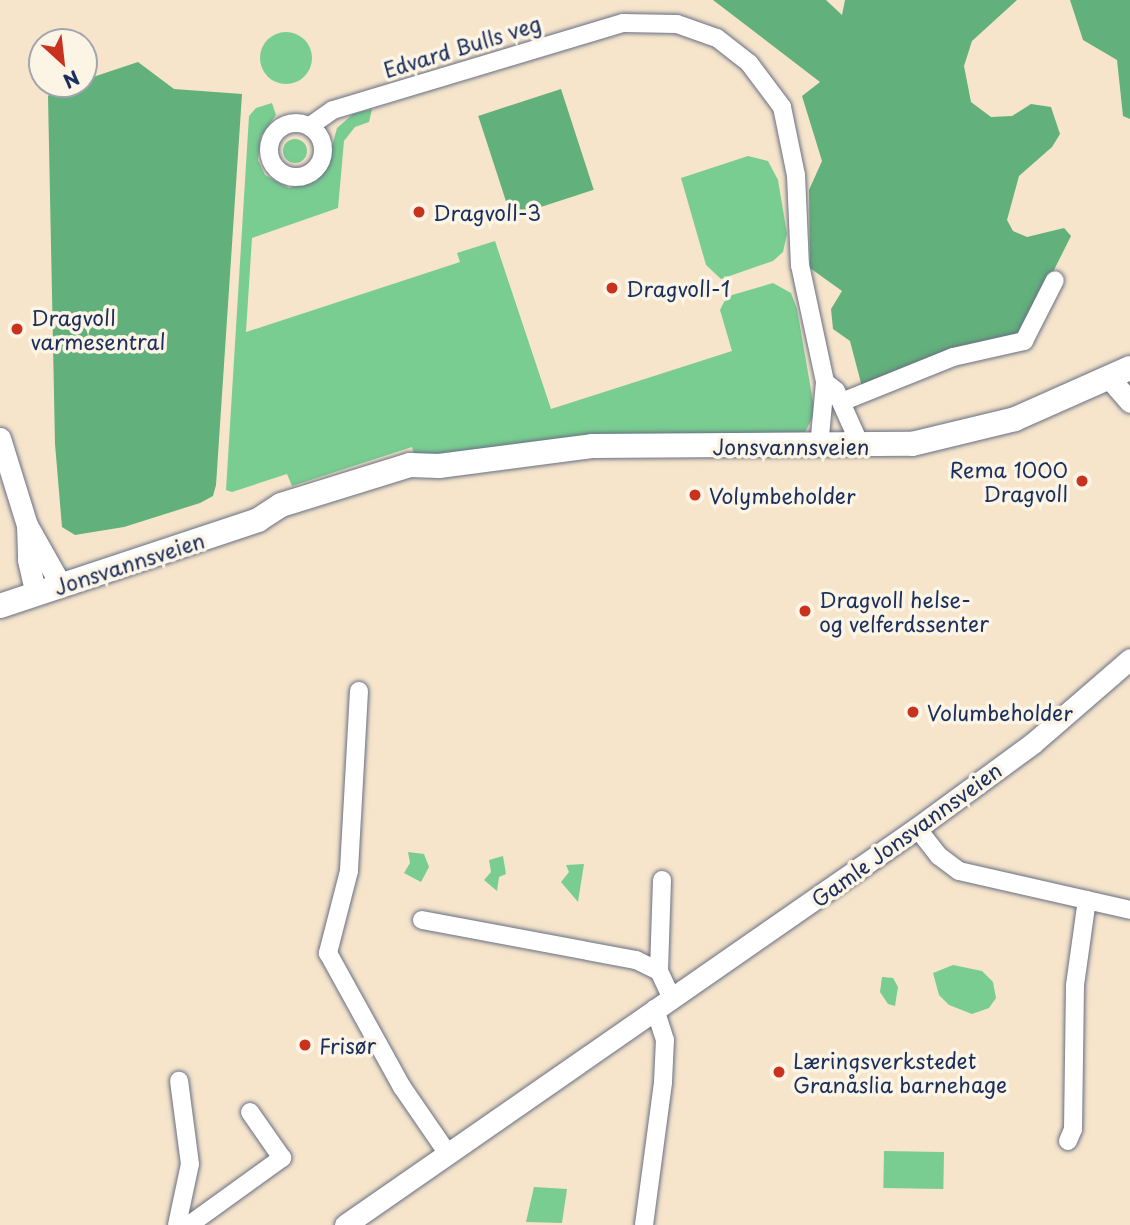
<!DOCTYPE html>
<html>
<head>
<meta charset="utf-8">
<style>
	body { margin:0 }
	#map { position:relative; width:1130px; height:1225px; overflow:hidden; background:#f6e5cb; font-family:"Playpen Sans",sans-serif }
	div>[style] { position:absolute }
	.green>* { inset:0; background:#79cd91; transform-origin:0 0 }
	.round { border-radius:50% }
	.forest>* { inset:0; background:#62b07b; transform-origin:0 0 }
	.roads { filter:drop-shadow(0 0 2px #686f84) drop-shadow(0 0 2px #686f84) }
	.minor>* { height:18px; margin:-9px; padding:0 9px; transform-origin:9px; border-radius:9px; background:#fff }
	.minor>.ring { margin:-9px; padding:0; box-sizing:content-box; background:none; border:18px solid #fff; border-radius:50% }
	.tertiary>* { height:21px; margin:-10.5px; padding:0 10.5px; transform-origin:10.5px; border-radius:10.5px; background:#fff }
	.secondary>* { height:24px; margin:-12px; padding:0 12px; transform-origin:12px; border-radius:12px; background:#fff }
	.dots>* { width:19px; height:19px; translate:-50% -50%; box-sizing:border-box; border:4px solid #fcf5e5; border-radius:50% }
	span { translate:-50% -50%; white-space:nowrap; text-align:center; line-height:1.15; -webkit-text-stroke:7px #fcf5e5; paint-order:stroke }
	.street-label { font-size:21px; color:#1b2f5e }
	.poi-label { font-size:21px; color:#1b2f5e }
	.left { translate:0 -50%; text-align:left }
	.right { translate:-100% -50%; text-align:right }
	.north { position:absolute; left:28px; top:28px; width:70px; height:70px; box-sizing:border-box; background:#fcf5e5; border:2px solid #a2a6af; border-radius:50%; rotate:153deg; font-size:19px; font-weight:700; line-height:28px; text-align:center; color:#1b2f5e }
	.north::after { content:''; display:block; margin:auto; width:24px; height:32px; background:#c8321e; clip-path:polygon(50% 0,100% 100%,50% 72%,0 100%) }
</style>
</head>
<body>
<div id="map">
	<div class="green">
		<i class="round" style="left:260px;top:32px;width:52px;height:52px"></i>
		<i style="clip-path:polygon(272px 103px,276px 115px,261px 136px,258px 160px,265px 175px,289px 188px,316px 181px,326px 169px,337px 128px,353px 114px,372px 109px,369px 122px,355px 127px,344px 141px,338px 208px,252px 238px,246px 332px,460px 262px,457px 253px,495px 241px,551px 409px,732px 351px,720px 310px,724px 302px,732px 295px,773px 283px,791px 293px,797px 309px,815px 413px,805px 432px,602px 436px,416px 461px,412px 447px,292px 486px,287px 474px,232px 492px,226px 490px,249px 116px,256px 108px)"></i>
		<i class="round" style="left:283px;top:139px;width:24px;height:24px"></i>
		<i style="clip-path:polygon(748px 156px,768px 161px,778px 180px,787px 234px,783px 252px,773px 261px,721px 279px,706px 265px,681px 178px)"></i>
		<i style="clip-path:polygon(408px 852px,424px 854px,429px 867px,421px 882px,404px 873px,410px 863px)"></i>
		<i style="clip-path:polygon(503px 856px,506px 874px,499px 877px,497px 891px,484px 880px,491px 872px,489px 860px)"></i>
		<i style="clip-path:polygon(584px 864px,578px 902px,561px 882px,569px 872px,566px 865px)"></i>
		<i style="clip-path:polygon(953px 965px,982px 971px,993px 982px,996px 998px,989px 1008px,972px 1014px,949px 1005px,939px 995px,933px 973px)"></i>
		<i style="clip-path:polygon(882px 977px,893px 978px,898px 987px,895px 1006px,888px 1004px,880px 992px)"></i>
		<i style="left:884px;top:1151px;width:60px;height:37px;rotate:1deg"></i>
		<i style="clip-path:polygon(534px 1187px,567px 1189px,562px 1223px,526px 1222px)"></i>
	</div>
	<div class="forest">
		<i style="clip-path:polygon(713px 0,826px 0,842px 15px,845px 0,1017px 0,972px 41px,964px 66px,971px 102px,991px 117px,1012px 116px,1031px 104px,1051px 107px,1060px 134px,1052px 147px,1019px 176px,1007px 220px,1013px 231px,1027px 237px,1064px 228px,1071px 236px,1022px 334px,970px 349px,953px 348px,862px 387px,850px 341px,833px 329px,831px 309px,842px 291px,810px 268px,809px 190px,822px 161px,802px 96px,820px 82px)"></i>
		<i style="clip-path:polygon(1070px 0,1130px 0,1130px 119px,1123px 116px,1117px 60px,1083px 40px)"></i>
		<i style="clip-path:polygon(138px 62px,174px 89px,242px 94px,216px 485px,213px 496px,200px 503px,124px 527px,75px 535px,62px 527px,55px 444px,48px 96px,52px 91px,84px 84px,84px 80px)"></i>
		<i style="left:561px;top:89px;width:106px;height:87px;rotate:72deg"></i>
	</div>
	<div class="roads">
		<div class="minor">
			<i class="ring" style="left:269px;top:123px;width:36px;height:36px"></i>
			<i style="left:310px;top:126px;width:28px;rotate:-35deg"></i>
			<i style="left:333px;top:110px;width:303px;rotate:-16.7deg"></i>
			<i style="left:623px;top:23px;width:54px;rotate:1.1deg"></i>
			<i style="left:677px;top:24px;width:42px;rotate:19.3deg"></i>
			<i style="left:717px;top:38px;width:41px;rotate:38deg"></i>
			<i style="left:749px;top:63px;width:55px;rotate:53.1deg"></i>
			<i style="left:782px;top:107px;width:69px;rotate:78.4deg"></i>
			<i style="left:796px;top:175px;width:90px;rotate:87.5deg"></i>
			<i style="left:800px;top:265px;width:120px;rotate:77.9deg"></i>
			<i style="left:849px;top:399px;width:112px;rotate:-22deg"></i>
			<i style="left:953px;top:357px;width:73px;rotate:-12.7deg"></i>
			<i style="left:1024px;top:341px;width:68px;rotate:-63.1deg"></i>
			<i style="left:819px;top:447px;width:65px;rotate:-84.7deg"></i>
			<i style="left:825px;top:382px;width:14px;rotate:39deg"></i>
			<i style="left:836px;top:391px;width:61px;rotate:65.9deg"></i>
			<i style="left:359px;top:691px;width:180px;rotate:93.2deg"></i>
			<i style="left:349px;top:871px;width:85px;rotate:104.4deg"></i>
			<i style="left:328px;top:953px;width:153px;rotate:61.1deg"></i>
			<i style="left:402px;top:1087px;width:81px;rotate:55.5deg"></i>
			<i style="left:917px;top:828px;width:36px;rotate:52deg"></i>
			<i style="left:939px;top:856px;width:25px;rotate:37deg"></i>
			<i style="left:959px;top:871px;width:175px;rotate:12.8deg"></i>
			<i style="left:662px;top:880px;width:91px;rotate:91.9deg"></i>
			<i style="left:659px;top:971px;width:29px;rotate:65deg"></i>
			<i style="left:422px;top:920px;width:218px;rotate:10.6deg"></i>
			<i style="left:636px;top:960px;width:25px;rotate:26deg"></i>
			<i style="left:1068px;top:1141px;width:13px;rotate:-67deg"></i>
			<i style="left:1073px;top:1129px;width:144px;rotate:-89.2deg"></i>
			<i style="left:1075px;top:985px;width:86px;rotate:-82deg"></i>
			<i style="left:177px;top:1225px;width:62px;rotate:-78deg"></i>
			<i style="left:190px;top:1164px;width:84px;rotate:-97.5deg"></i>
			<i style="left:189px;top:1225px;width:115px;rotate:-35.8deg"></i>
			<i style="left:282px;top:1158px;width:56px;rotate:-124.8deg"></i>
			<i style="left:644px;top:1225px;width:144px;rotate:-82.4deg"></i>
			<i style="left:663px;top:1082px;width:42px;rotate:-87.3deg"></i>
			<i style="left:665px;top:1040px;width:33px;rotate:-108deg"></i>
		</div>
		<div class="tertiary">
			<i style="left:1111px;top:380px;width:29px;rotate:49deg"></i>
			<i style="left:0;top:438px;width:91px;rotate:72.8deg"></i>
			<i style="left:27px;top:525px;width:35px;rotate:88deg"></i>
			<i style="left:28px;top:560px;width:35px;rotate:77deg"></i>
			<i style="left:27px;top:525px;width:69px;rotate:60.5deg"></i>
			<i style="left:345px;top:1225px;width:696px;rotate:-34.76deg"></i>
			<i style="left:917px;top:828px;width:144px;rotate:-36.2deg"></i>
			<i style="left:1033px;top:743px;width:128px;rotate:-40.9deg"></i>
		</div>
		<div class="secondary">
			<i style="left:0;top:606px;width:272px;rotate:-18.4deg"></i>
			<i style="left:258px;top:520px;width:27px;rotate:-33deg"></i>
			<i style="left:281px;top:505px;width:135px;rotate:-17.2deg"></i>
			<i style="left:410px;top:465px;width:29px;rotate:2deg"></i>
			<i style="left:439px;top:466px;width:154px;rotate:-7.4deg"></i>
			<i style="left:592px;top:446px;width:320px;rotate:-0.4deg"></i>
			<i style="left:912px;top:444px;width:106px;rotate:-13.6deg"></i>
			<i style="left:1015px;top:419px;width:126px;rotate:-23.9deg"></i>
		</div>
	</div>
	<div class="dots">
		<i style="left:419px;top:212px;background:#c8321e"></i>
		<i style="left:612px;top:288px;background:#c8321e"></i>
		<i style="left:17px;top:329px;background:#c8321e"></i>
		<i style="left:1082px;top:481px;background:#c8321e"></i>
		<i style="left:695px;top:495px;background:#c8321e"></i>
		<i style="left:805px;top:611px;background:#c8321e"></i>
		<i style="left:913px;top:712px;background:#c8321e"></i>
		<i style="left:305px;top:1045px;background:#c8321e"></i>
		<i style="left:779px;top:1072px;background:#c8321e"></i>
	</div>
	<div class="street-label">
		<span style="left:462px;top:46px;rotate:-17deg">Edvard Bulls veg</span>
		<span style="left:791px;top:446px">Jonsvannsveien</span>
		<span style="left:129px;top:563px;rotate:-18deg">Jonsvannsveien</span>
		<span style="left:906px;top:834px;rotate:-36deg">Gamle Jonsvannsveien</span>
	</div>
	<div class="poi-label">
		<span class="left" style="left:433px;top:212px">Dragvoll-3</span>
		<span class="left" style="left:626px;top:288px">Dragvoll-1</span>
		<span class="left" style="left:31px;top:329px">Dragvoll<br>varmesentral</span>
		<span class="right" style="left:1068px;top:481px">Rema 1000<br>Dragvoll</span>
		<span class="left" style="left:709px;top:495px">Volymbeholder</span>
		<span class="left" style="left:819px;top:611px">Dragvoll helse-<br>og velferdssenter</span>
		<span class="left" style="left:927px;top:712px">Volumbeholder</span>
		<span class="left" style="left:319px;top:1045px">Frisør</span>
		<span class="left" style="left:793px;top:1072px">Læringsverkstedet<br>Granåslia barnehage</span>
	</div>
	<div class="north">N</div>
</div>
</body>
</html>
